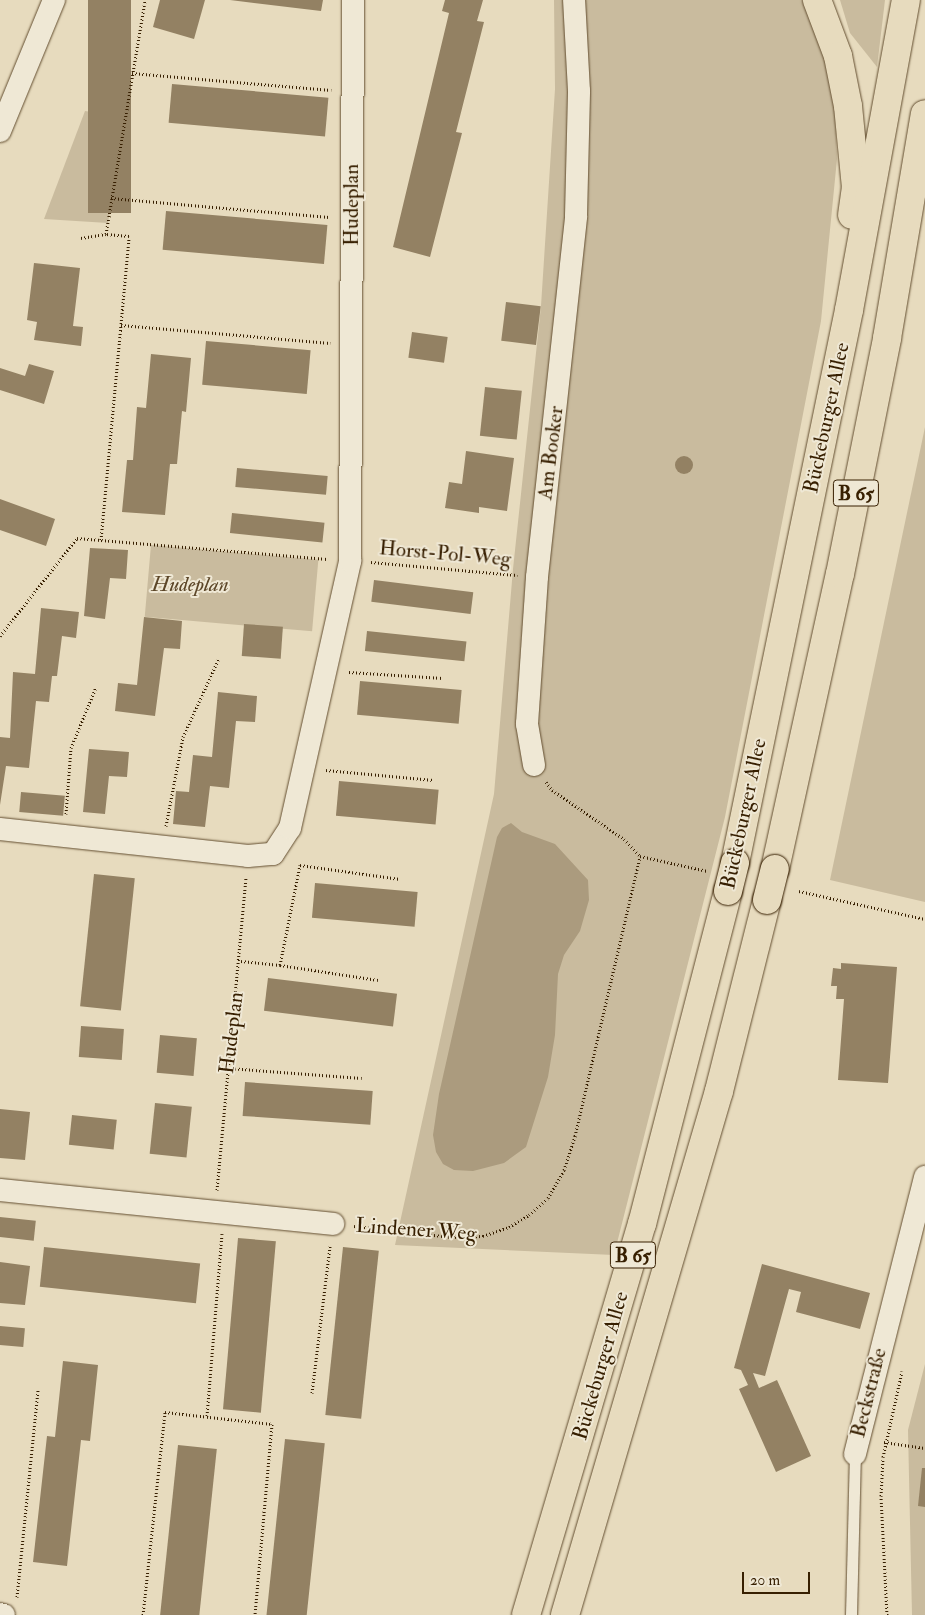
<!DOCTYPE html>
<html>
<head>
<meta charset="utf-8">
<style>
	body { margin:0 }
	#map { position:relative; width:925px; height:1615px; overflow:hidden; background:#e7dbbe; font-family:"IM FELL Double Pica",serif }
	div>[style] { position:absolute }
	.green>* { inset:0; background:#c9bb9e; transform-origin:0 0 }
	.water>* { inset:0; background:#ab9b7e }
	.building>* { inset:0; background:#938163; transform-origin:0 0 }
	.round { border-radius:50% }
	.path>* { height:3px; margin-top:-1.5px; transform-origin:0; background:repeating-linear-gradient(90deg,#371f01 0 1px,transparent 0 3.5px) }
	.roads { filter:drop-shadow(0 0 1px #634e30) drop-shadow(0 0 1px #634e30) }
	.lane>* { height:11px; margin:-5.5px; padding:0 5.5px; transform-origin:5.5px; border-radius:5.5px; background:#efe8d5 }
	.street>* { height:22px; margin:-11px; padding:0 11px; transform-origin:11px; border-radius:11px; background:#efe8d5 }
	.highway>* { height:28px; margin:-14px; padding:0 14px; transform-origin:14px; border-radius:14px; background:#e7dbbe }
	.bridges { filter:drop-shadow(0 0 1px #371f01) drop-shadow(0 0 1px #371f01) }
	.highway-bridge>* { height:28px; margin:-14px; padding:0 14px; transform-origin:14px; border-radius:14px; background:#e7dbbe }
	span { translate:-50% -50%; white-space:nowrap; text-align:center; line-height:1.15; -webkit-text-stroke:4px #efe8d5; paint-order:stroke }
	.shield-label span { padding:1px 4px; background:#efe8d5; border:1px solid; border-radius:4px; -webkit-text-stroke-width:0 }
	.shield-label { font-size:20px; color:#371f01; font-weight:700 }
	.street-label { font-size:21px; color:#371f01 }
	.park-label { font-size:21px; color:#5c4628; font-style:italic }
	.scale { position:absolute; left:742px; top:1572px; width:68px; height:22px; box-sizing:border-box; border:2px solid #371f01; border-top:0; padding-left:6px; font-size:15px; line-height:18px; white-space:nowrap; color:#371f01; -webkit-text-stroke:4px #efe8d5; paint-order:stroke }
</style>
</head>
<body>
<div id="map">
	<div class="green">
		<i style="clip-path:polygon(554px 0,802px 0,826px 59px,835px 109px,837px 159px,821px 321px,725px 817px,614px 1255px,395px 1245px,494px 794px,513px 569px,541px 306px,555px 89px)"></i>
		<i style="clip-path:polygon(840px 0,885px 0,877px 67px,850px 33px)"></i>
		<i style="clip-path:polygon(85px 111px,125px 117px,108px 223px,44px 219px)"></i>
		<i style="clip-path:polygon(925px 427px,925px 902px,830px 880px)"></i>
		<i style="left:151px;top:545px;width:168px;height:72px;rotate:5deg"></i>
		<i style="clip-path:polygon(925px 1364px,925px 1615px,912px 1615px,908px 1430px)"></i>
	</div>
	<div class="water">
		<i style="clip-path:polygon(511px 823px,522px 832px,555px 844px,588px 880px,589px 900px,580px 931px,564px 955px,558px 974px,555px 1035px,548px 1077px,526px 1147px,504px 1163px,473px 1171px,454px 1170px,443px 1164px,436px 1152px,433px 1135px,439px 1094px,497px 837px,502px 828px)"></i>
	</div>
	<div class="building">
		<i style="left:88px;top:0;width:43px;height:213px"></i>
		<i style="clip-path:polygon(160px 0,205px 0,194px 39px,153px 27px)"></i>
		<i style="clip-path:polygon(230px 0,323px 0,321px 11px)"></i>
		<i style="clip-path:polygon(445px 0,483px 0,477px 21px,484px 22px,456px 132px,462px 133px,430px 257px,393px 247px,449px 13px,442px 11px)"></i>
		<i style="left:172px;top:84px;width:157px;height:39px;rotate:5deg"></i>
		<i style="left:166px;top:211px;width:162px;height:39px;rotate:5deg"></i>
		<i style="clip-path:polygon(34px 263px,80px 268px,73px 326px,83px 327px,81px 346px,34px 340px,37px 322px,27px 320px)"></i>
		<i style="left:506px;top:302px;width:35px;height:39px;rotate:7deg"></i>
		<i style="left:412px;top:332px;width:36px;height:26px;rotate:8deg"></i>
		<i style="left:206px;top:341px;width:105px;height:44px;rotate:5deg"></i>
		<i style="clip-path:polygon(151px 354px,191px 358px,186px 412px,182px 411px,177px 464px,170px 464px,165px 515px,122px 512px,127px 460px,133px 460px,137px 407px,146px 408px)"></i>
		<i style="clip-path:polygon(29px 364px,54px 371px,44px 404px,0 390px,0 368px,25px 376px)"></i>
		<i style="left:485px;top:387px;width:37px;height:49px;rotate:6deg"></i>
		<i style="clip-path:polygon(466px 451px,514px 458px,507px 511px,479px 507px,479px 513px,445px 508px,449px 482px,462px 484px)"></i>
		<i class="round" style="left:675px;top:456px;width:18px;height:18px"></i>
		<i style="left:237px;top:468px;width:91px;height:19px;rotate:5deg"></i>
		<i style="clip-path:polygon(0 499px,55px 519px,46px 546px,0 530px)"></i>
		<i style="left:232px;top:513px;width:93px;height:20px;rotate:6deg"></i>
		<i style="clip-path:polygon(90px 548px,128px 550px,126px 579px,110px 578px,105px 619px,84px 616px)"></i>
		<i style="left:374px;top:580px;width:100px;height:22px;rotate:7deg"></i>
		<i style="clip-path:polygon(41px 608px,79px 612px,76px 638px,62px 636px,57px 676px,52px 676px,49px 702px,36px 701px,29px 768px,6px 766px,0 805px,0 737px,10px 738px,13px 672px,35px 674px)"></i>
		<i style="clip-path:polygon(144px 617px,182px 621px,180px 649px,164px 648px,155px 716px,115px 711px,118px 683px,137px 685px)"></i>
		<i style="left:244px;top:624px;width:39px;height:32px;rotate:4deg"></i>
		<i style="left:367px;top:631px;width:100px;height:20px;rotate:6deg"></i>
		<i style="left:360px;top:681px;width:102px;height:34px;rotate:5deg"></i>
		<i style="clip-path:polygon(218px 692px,257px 696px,255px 722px,236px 721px,229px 788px,210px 786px,205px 827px,173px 824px,176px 791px,189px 792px,193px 755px,212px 757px)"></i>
		<i style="clip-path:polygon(89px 749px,129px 752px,127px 777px,109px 776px,105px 814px,83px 812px)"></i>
		<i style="left:339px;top:781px;width:100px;height:35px;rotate:5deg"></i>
		<i style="left:21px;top:792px;width:44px;height:20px;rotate:5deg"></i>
		<i style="left:94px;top:874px;width:41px;height:133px;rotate:6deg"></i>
		<i style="left:315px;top:883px;width:103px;height:35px;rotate:5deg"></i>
		<i style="clip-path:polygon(841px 963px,897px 967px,888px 1083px,838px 1080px,844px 999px,836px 999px,837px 986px,831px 986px,833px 968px,841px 969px)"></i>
		<i style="left:268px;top:978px;width:130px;height:33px;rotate:7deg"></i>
		<i style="left:81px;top:1026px;width:43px;height:31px;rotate:4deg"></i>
		<i style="left:160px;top:1035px;width:37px;height:38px;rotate:5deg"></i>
		<i style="left:245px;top:1082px;width:128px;height:34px;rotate:4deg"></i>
		<i style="left:155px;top:1103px;width:37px;height:51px;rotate:6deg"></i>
		<i style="clip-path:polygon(0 1109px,30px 1112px,25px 1160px,0 1158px)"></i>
		<i style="left:72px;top:1115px;width:45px;height:30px;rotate:6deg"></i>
		<i style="left:0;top:1217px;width:36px;height:20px;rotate:6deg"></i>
		<i style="left:238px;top:1238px;width:38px;height:172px;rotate:5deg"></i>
		<i style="left:44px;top:1247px;width:157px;height:40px;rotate:6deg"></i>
		<i style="left:343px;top:1247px;width:36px;height:169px;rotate:6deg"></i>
		<i style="clip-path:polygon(0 1262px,30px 1266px,25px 1305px,0 1303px)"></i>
		<i style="clip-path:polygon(762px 1264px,870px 1293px,860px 1329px,796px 1312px,801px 1292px,789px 1289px,765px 1376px,753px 1373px,759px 1388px,777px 1380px,811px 1456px,776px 1472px,739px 1389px,748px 1385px,741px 1370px,734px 1368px)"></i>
		<i style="left:0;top:1326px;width:25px;height:19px;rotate:5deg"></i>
		<i style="clip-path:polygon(63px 1361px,98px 1365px,90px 1441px,81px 1440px,67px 1566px,33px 1562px,47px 1436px,55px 1437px)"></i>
		<i style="left:285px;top:1439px;width:40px;height:177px;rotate:6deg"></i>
		<i style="left:178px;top:1445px;width:39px;height:171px;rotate:6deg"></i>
		<i style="clip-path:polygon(922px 1468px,925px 1468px,925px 1507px,918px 1506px)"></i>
	</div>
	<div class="path">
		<i style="left:132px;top:73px;width:200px;rotate:4.9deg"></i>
		<i style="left:111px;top:198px;width:219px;rotate:5deg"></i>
		<i style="left:81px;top:238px;width:25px;rotate:-9deg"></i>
		<i style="left:106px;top:234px;width:237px;rotate:-80.5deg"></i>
		<i style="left:121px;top:325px;width:210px;rotate:4.9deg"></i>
		<i style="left:101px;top:540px;width:305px;rotate:-84.7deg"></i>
		<i style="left:129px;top:236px;width:23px;rotate:-175deg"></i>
		<i style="left:371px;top:562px;width:147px;rotate:5.1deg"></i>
		<i style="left:0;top:636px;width:125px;rotate:-51.8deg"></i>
		<i style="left:77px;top:538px;width:251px;rotate:4.8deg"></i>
		<i style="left:349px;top:672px;width:94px;rotate:3.7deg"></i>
		<i style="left:326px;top:770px;width:108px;rotate:5.3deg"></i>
		<i style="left:546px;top:782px;width:10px;rotate:53deg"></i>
		<i style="left:552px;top:790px;width:87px;rotate:34.2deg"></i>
		<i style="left:624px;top:839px;width:23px;rotate:47deg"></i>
		<i style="left:66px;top:814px;width:66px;rotate:-85.7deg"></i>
		<i style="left:71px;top:748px;width:66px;rotate:-67.7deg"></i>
		<i style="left:166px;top:826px;width:91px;rotate:-79.2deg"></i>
		<i style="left:183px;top:737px;width:87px;rotate:-65.5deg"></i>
		<i style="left:799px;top:891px;width:129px;rotate:12.5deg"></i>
		<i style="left:241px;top:961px;width:39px;rotate:6deg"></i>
		<i style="left:280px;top:965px;width:102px;rotate:-78.7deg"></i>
		<i style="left:300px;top:865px;width:101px;rotate:8deg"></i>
		<i style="left:280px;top:965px;width:99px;rotate:8.7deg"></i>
		<i style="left:228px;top:1068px;width:134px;rotate:4.3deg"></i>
		<i style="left:217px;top:1190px;width:314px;rotate:-84.7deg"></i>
		<i style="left:354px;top:1226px;width:98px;rotate:6.5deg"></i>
		<i style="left:451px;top:1237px;width:32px;rotate:-2deg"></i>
		<i style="left:483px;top:1236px;width:28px;rotate:-19deg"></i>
		<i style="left:509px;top:1227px;width:23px;rotate:-31deg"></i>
		<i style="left:529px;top:1215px;width:25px;rotate:-42deg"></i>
		<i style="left:548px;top:1198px;width:32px;rotate:-60deg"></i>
		<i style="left:564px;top:1170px;width:36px;rotate:-72deg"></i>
		<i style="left:575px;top:1136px;width:287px;rotate:-76.9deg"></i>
		<i style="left:640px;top:856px;width:69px;rotate:12.6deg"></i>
		<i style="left:312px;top:1393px;width:148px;rotate:-83deg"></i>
		<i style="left:207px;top:1416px;width:183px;rotate:-85.3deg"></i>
		<i style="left:884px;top:1442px;width:41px;rotate:8.3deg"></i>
		<i style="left:17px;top:1597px;width:208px;rotate:-84.2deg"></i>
		<i style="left:143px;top:1615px;width:204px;rotate:-83.8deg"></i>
		<i style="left:165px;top:1412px;width:108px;rotate:6.4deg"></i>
		<i style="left:272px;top:1424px;width:192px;rotate:95.1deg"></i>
		<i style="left:887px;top:1615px;width:119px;rotate:-92.9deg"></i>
		<i style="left:881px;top:1496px;width:39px;rotate:-87deg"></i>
		<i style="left:883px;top:1457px;width:88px;rotate:-77.5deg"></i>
	</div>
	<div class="roads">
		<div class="lane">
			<i style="left:851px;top:1615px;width:161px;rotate:-88.6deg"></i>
		</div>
		<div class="street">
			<i style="left:0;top:131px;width:142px;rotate:-67.6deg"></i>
			<i style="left:534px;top:765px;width:42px;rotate:-99.7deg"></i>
			<i style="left:527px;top:724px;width:147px;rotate:-86.1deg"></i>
			<i style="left:537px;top:577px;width:363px;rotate:-83.8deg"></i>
			<i style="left:576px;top:216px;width:125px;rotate:-88.6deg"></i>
			<i style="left:579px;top:91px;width:91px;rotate:-93.1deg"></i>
			<i style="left:0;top:829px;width:249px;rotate:6.2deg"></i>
			<i style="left:248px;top:856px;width:25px;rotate:-5deg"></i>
			<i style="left:273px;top:854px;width:31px;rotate:-57deg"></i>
			<i style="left:290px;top:828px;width:274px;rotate:-77.3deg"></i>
			<i style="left:350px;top:561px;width:561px;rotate:-89.69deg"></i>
			<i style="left:0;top:1190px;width:335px;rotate:5.8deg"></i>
			<i style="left:855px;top:1454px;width:286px;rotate:-75.8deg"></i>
			<i style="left:0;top:1614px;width:4px;rotate:14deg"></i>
		</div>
		<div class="highway">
			<i style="left:817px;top:0;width:60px;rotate:69.4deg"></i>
			<i style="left:838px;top:56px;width:51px;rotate:78.7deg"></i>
			<i style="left:848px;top:106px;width:81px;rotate:84.4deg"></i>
			<i style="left:856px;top:187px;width:28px;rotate:98deg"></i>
			<i style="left:735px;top:863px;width:565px;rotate:-78.35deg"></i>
			<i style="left:849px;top:310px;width:315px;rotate:-79.6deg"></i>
			<i style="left:775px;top:869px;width:302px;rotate:-77.6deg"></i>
			<i style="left:840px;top:574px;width:241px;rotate:-78.7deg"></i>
			<i style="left:887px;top:338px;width:227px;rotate:-80.4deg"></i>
			<i style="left:526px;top:1615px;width:408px;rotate:-73.5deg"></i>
			<i style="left:642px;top:1224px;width:344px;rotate:-75.5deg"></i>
			<i style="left:565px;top:1615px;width:546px;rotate:-73.62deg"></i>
			<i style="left:719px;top:1091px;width:197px;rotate:-75.9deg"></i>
		</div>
	</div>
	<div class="bridges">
		<div class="highway-bridge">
			<i style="left:728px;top:891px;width:29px;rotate:-76deg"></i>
			<i style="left:767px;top:900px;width:32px;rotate:-76deg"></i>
		</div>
	</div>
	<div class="shield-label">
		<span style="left:856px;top:493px">B 65</span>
		<span style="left:633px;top:1255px">B 65</span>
	</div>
	<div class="street-label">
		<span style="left:352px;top:205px;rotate:-90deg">Hudeplan</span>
		<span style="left:827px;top:418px;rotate:-78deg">Bückeburger Allee</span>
		<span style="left:551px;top:453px;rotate:-83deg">Am Booker</span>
		<span style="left:445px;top:554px;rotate:5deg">Horst-Pol-Weg</span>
		<span style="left:744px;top:814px;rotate:-78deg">Bückeburger Allee</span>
		<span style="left:232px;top:1033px;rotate:-83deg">Hudeplan</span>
		<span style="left:416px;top:1230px;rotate:4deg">Lindener Weg</span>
		<span style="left:601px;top:1366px;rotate:-74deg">Bückeburger Allee</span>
		<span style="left:869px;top:1393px;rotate:-76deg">Beckstraße</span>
	</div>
	<div class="park-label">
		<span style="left:190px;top:585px">Hudeplan</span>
	</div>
	<div class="scale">20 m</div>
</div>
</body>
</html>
